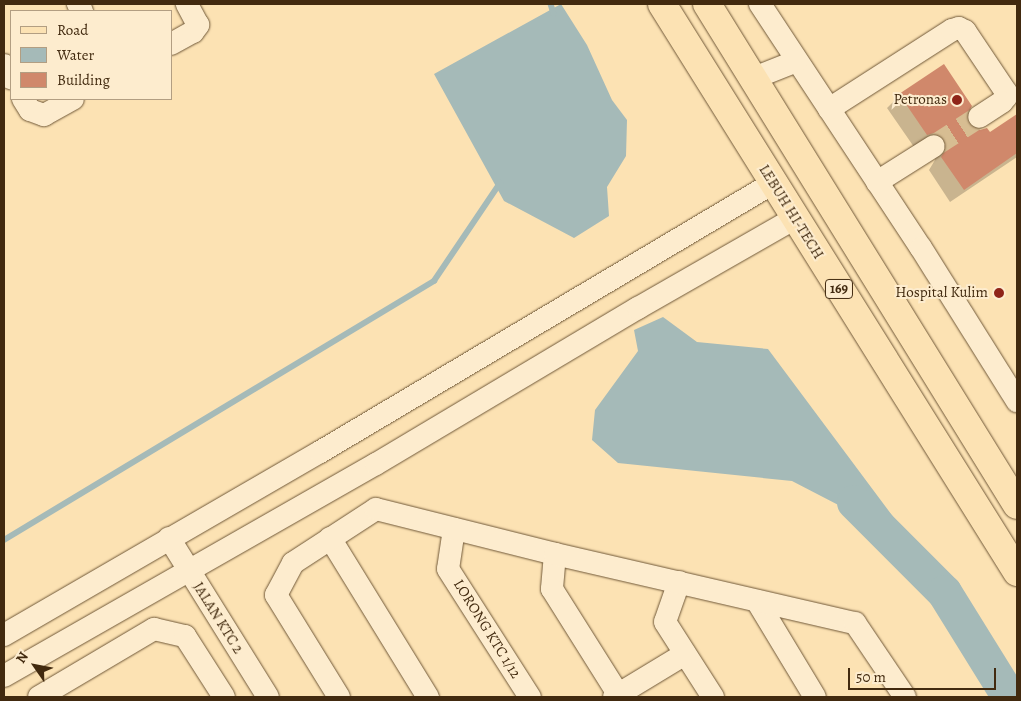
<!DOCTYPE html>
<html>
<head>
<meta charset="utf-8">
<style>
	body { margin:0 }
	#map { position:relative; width:1021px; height:701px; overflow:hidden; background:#fce2b3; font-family:Alegreya,serif }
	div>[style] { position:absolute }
	.water>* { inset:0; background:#a5bab8 }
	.shadow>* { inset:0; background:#0003 }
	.stream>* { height:5.5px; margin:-2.75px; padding:0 2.75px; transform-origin:2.75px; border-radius:2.75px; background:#a5bab8 }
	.river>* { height:35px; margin:-17.5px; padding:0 17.5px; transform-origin:17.5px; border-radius:17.5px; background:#a5bab8 }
	.building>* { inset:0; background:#d0886b }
	.minor-tunnel>* { height:22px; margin-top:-11px; transform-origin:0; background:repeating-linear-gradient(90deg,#d7bd92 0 22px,transparent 0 33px) }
	.roads { filter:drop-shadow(0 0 1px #705838) drop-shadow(0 0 1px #705838) }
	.minor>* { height:22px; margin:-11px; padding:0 11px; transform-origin:11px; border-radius:11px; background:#fdecce }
	.major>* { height:28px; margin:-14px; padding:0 14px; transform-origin:14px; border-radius:14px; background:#fce2b3 }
	.dots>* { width:14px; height:14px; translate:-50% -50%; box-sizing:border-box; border:2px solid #fdecce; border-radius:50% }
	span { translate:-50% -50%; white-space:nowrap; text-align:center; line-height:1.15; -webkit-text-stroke:4px #fdecce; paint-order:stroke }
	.shield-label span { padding:1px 4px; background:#fdecce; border:1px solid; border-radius:4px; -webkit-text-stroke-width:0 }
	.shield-label { font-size:14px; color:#422a0f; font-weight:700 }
	.poi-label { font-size:15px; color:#422a0f }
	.right { translate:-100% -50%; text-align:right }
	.street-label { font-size:15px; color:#422a0f }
	.frame { position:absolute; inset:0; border:5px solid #422a0f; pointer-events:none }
	.legend { position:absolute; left:10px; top:10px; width:162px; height:90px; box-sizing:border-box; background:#fdecce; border:1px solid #b29e82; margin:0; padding:6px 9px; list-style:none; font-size:15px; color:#422a0f }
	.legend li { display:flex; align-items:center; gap:10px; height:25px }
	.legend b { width:25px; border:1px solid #b29e82 }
	.north { position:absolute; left:10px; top:641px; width:50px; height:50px; -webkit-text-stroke:4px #fdecce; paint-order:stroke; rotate:303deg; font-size:14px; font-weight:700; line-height:20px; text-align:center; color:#422a0f }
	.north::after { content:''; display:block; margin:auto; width:18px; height:22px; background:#422a0f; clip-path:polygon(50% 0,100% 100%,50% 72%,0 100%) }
	.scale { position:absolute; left:848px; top:668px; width:148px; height:22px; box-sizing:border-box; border:2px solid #422a0f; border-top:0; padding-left:6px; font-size:15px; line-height:18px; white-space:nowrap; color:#422a0f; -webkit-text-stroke:4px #fdecce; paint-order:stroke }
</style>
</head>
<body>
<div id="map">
	<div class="water">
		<i style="clip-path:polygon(561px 4px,587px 45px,612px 100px,627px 120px,626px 156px,607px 187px,609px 216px,574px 238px,504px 201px,434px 74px)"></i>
		<i style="clip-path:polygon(663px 317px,697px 342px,768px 349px,900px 526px,880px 541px,848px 510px,792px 481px,618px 463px,592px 440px,595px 410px,638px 351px,634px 330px)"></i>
	</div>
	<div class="shadow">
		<i style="clip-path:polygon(900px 95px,973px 130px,989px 134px,1017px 115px,1017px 157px,950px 202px,929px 170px,935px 160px,932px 152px,914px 147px,887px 108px)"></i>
	</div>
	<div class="stream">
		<i style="left:551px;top:4px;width:10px;rotate:73deg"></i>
		<i style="left:4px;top:540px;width:502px;rotate:-31.06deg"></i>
		<i style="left:434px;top:281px;width:118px;rotate:-56deg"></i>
	</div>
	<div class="river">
		<i style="left:854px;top:502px;width:127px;rotate:45deg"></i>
		<i style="left:944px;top:592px;width:123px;rotate:58.2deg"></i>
	</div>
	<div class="building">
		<i style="clip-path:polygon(944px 64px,972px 106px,966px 117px,973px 128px,980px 130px,987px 128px,990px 132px,1017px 114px,1017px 153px,964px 190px,941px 157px,947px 146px,945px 139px,934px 133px,927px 135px,899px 94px)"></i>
	</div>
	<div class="minor-tunnel">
		<i style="left:934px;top:146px;width:54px;rotate:-32.8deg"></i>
	</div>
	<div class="roads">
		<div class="minor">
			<i style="left:78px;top:4px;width:8px;rotate:60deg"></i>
			<i style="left:760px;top:4px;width:292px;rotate:56.6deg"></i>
			<i style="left:921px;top:248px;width:181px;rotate:57.9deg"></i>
			<i style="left:171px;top:44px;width:25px;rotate:-29deg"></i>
			<i style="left:193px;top:32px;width:9px;rotate:-54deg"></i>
			<i style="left:198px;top:25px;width:24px;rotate:-118deg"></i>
			<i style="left:4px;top:65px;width:15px;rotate:62deg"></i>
			<i style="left:754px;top:78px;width:46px;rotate:-21.6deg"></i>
			<i style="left:23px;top:99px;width:13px;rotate:58deg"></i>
			<i style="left:30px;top:110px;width:15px;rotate:20deg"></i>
			<i style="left:44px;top:115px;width:33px;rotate:-29deg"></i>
			<i style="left:829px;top:109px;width:146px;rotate:-32.7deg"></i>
			<i style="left:952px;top:30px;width:7px;rotate:-16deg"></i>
			<i style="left:959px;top:28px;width:7px;rotate:27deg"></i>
			<i style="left:965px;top:31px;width:73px;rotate:56.1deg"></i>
			<i style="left:1006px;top:92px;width:5px;rotate:90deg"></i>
			<i style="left:1006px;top:97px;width:6px;rotate:129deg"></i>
			<i style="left:1002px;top:102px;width:27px;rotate:147deg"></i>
			<i style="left:877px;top:182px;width:67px;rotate:-32.3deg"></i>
			<i style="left:454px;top:529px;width:40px;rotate:98.5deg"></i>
			<i style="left:448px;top:569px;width:152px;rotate:57.4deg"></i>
			<i style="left:169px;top:538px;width:187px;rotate:58.1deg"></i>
			<i style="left:330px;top:538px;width:187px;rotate:58.4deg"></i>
			<i style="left:555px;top:554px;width:35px;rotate:95deg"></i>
			<i style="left:552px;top:589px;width:128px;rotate:57.8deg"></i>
			<i style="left:679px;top:582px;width:42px;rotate:109.3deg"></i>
			<i style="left:665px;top:622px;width:89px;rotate:57.4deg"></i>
			<i style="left:757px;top:601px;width:112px;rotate:58.9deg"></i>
			<i style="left:4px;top:635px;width:365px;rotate:-30.1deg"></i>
			<i style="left:320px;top:452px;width:527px;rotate:-30.7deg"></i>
			<i style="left:4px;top:676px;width:428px;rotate:-29.7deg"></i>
			<i style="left:376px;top:464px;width:305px;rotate:-30.8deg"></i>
			<i style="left:638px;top:308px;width:181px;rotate:-29.8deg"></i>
			<i style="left:39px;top:697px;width:134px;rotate:-30.6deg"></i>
			<i style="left:154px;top:629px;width:32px;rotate:13deg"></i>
			<i style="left:185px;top:636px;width:72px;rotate:57.4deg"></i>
			<i style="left:339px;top:697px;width:120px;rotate:-121.7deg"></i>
			<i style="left:276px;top:595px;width:36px;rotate:-62deg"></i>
			<i style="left:293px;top:563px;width:99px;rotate:-33deg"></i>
			<i style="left:376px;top:509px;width:185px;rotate:14.1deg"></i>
			<i style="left:555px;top:554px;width:308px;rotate:13deg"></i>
			<i style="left:855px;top:623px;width:89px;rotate:56deg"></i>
			<i style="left:614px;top:697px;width:83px;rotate:-31.2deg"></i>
		</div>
		<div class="major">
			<i style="left:662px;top:4px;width:670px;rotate:57.99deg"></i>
			<i style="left:707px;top:4px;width:589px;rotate:58.25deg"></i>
		</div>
	</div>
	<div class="dots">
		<i style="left:957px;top:100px;background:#8f2418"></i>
		<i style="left:999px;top:293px;background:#8f2418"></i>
	</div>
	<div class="shield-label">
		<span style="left:839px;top:289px">169</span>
	</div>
	<div class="poi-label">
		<span class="right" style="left:947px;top:100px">Petronas</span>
		<span class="right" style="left:988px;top:293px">Hospital Kulim</span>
	</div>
	<div class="street-label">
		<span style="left:791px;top:212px;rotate:58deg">LEBUH HI-TECH</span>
		<span style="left:218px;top:618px;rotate:58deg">JALAN KTC 2</span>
		<span style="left:487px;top:629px;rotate:58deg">LORONG KTC 1/12</span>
	</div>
	<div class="frame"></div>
	<ul class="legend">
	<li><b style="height:6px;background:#fce2b3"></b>Road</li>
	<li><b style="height:14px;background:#a5bab8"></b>Water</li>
	<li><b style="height:14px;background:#d0886b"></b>Building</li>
	</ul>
	<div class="north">N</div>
	<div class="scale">50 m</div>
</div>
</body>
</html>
